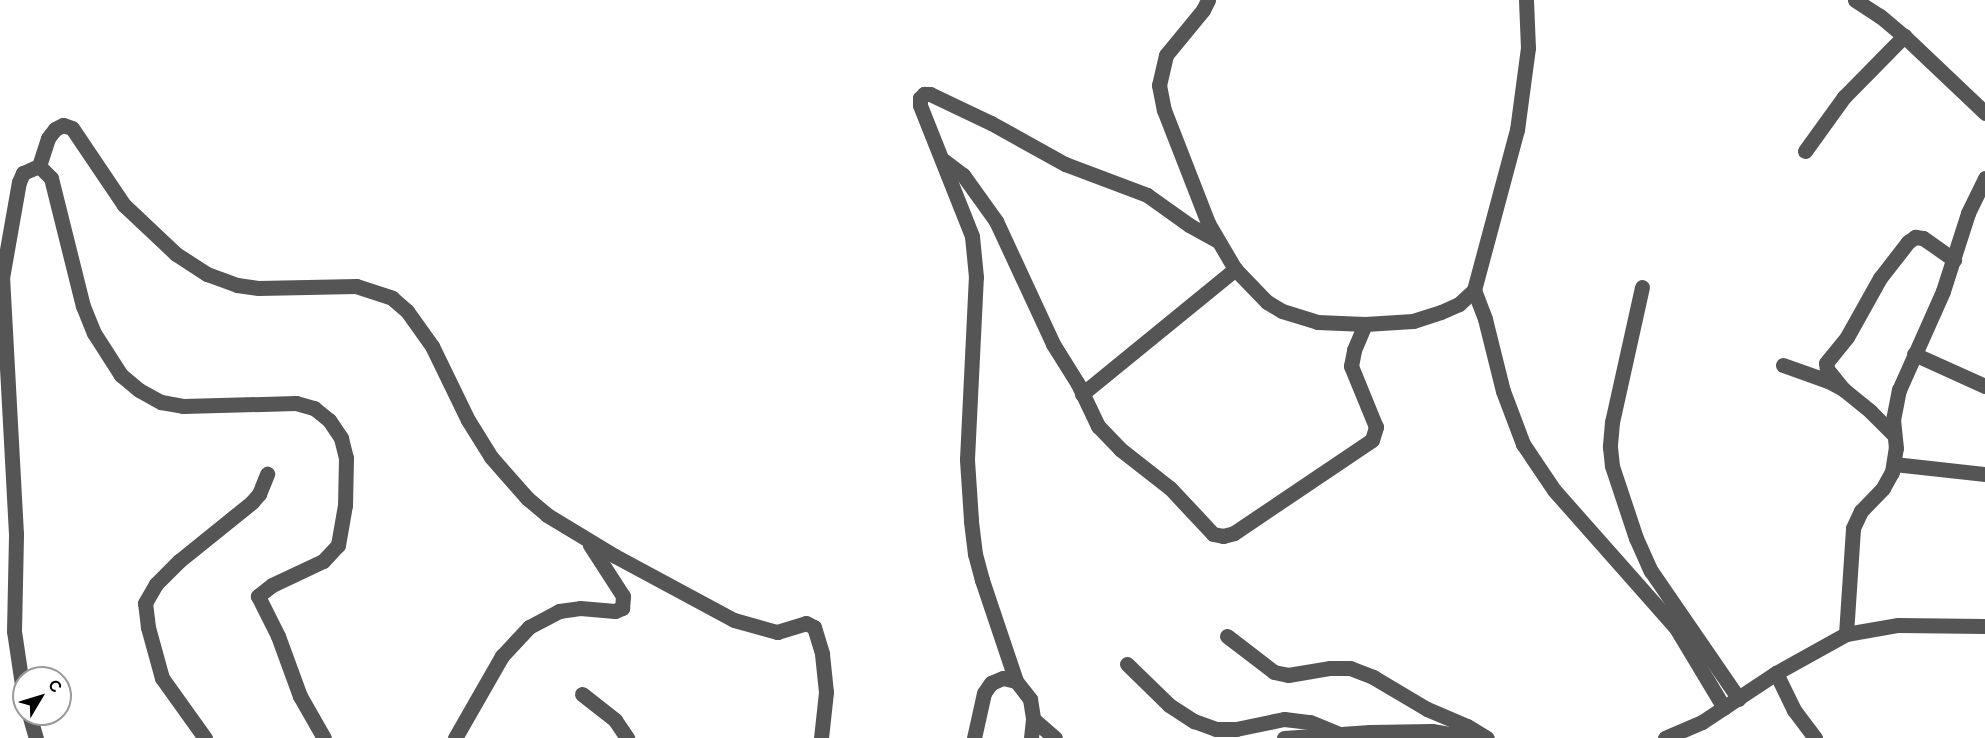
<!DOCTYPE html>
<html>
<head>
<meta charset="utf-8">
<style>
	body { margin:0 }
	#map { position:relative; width:1985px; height:738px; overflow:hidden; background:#fff; font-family:Raleway,sans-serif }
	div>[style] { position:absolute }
	.minor>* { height:15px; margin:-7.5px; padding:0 7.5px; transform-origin:7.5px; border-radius:7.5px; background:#555 }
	span { translate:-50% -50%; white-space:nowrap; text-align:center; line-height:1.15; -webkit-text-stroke:4.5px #fff; paint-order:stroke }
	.north { position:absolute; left:12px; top:666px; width:60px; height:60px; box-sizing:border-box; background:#fff; border:2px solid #999; border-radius:50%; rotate:52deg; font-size:16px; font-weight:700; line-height:24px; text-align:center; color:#000 }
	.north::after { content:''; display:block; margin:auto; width:21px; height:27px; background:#000; clip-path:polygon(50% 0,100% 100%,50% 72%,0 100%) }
</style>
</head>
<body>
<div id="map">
	<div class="minor">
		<i style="left:1208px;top:0;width:11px;rotate:117deg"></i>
		<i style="left:1203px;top:10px;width:58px;rotate:129.4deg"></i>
		<i style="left:1166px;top:55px;width:31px;rotate:103deg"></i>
		<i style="left:1159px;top:85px;width:25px;rotate:79deg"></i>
		<i style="left:1164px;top:110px;width:121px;rotate:68.7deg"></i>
		<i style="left:1208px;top:223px;width:53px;rotate:59.6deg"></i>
		<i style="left:1235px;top:269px;width:46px;rotate:45.9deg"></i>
		<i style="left:1267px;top:302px;width:17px;rotate:31deg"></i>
		<i style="left:1282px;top:311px;width:37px;rotate:17deg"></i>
		<i style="left:1317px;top:322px;width:48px;rotate:2.4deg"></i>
		<i style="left:1365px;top:324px;width:48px;rotate:-3.6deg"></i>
		<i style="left:1413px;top:321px;width:29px;rotate:-18deg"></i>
		<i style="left:1441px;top:312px;width:20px;rotate:-24deg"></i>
		<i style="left:1459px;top:304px;width:21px;rotate:-43deg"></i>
		<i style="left:1474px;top:290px;width:166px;rotate:-75deg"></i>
		<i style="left:1517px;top:130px;width:83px;rotate:-82.4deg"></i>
		<i style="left:1528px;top:48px;width:48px;rotate:-92.4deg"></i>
		<i style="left:1855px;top:0;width:30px;rotate:33deg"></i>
		<i style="left:1880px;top:16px;width:31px;rotate:40deg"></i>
		<i style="left:1904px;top:36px;width:112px;rotate:43.5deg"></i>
		<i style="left:1805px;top:151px;width:67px;rotate:-54.2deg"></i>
		<i style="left:1844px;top:97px;width:86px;rotate:-45.5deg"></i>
		<i style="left:943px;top:160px;width:25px;rotate:37deg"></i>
		<i style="left:963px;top:175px;width:57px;rotate:54.3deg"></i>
		<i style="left:996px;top:221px;width:136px;rotate:65.1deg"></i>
		<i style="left:1053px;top:344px;width:47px;rotate:58deg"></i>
		<i style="left:1078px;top:384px;width:47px;rotate:64.5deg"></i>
		<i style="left:1098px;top:426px;width:32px;rotate:46deg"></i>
		<i style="left:1120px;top:449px;width:63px;rotate:38deg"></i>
		<i style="left:1170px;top:488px;width:63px;rotate:46.9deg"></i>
		<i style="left:1213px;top:534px;width:10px;rotate:11deg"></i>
		<i style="left:1223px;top:536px;width:11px;rotate:-15deg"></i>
		<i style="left:1234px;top:533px;width:166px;rotate:-34deg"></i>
		<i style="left:1372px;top:440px;width:14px;rotate:-73deg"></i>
		<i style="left:1376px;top:427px;width:66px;rotate:-112.3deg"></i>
		<i style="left:1351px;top:366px;width:16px;rotate:-79deg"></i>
		<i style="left:1354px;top:350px;width:28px;rotate:-67deg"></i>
		<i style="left:39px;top:166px;width:29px;rotate:-72deg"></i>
		<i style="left:48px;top:138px;width:11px;rotate:-52deg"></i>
		<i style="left:55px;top:129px;width:9px;rotate:-27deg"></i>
		<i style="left:63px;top:125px;width:9px;rotate:18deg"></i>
		<i style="left:72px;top:128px;width:93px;rotate:56deg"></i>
		<i style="left:124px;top:205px;width:71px;rotate:43.3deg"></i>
		<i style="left:176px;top:254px;width:37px;rotate:33deg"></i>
		<i style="left:207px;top:274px;width:32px;rotate:20deg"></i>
		<i style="left:237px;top:285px;width:21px;rotate:8deg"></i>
		<i style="left:258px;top:288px;width:98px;rotate:-1.2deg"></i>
		<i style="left:356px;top:286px;width:38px;rotate:18deg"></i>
		<i style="left:392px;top:298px;width:20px;rotate:41deg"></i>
		<i style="left:407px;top:311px;width:43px;rotate:54.5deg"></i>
		<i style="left:432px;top:346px;width:82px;rotate:64.1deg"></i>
		<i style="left:468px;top:420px;width:44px;rotate:58.1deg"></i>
		<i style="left:491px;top:457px;width:55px;rotate:48.7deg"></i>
		<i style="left:527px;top:498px;width:26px;rotate:40deg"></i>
		<i style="left:547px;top:515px;width:79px;rotate:31.1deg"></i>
		<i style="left:615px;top:556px;width:135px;rotate:28.3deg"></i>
		<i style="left:734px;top:620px;width:45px;rotate:15.6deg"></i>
		<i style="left:777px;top:632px;width:30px;rotate:-17deg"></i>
		<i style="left:806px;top:623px;width:9px;rotate:27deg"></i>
		<i style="left:814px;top:627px;width:28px;rotate:73deg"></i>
		<i style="left:822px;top:654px;width:38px;rotate:84deg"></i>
		<i style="left:826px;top:692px;width:46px;rotate:96.2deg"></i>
		<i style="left:1642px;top:287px;width:138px;rotate:102.5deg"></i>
		<i style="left:1612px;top:422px;width:25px;rotate:95deg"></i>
		<i style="left:1610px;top:447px;width:19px;rotate:84deg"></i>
		<i style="left:1612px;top:466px;width:76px;rotate:71.6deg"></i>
		<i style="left:1636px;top:538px;width:36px;rotate:66deg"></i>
		<i style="left:1651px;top:571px;width:155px;rotate:55.5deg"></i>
		<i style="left:1474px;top:290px;width:31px;rotate:69deg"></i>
		<i style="left:1485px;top:319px;width:74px;rotate:76deg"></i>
		<i style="left:1503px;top:391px;width:57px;rotate:69.3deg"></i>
		<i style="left:1523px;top:444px;width:55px;rotate:56deg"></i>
		<i style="left:1554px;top:490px;width:184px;rotate:48.5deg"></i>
		<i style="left:1676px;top:628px;width:93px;rotate:59deg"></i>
		<i style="left:1914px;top:354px;width:78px;rotate:24.3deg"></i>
		<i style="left:1783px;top:365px;width:48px;rotate:19.6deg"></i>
		<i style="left:1828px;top:381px;width:17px;rotate:28deg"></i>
		<i style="left:1843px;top:389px;width:35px;rotate:39deg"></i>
		<i style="left:1870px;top:411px;width:34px;rotate:45deg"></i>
		<i style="left:1843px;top:389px;width:26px;rotate:-129deg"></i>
		<i style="left:1827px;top:369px;width:6px;rotate:-99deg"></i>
		<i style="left:1826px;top:363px;width:33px;rotate:-51deg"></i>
		<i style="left:1847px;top:337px;width:68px;rotate:-60.8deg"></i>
		<i style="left:1880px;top:278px;width:46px;rotate:-52.1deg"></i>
		<i style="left:1908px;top:242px;width:9px;rotate:-36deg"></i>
		<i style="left:1915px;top:237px;width:8px;rotate:7deg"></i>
		<i style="left:1923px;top:238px;width:38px;rotate:35deg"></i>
		<i style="left:1082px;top:394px;width:198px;rotate:-39.2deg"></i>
		<i style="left:1894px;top:464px;width:92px;rotate:6.3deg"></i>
		<i style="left:1846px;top:634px;width:106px;rotate:-86.2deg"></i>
		<i style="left:1853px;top:528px;width:19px;rotate:-65deg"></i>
		<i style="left:1861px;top:511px;width:32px;rotate:-46deg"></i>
		<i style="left:1883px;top:488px;width:18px;rotate:-61deg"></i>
		<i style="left:1892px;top:472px;width:24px;rotate:-81deg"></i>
		<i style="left:1896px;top:448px;width:28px;rotate:-96deg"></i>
		<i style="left:1893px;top:420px;width:31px;rotate:-79deg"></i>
		<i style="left:1899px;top:390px;width:108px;rotate:-66deg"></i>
		<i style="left:1943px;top:291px;width:82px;rotate:-72.2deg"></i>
		<i style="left:1968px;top:213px;width:39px;rotate:-64deg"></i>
		<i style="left:1227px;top:636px;width:59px;rotate:37.5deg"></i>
		<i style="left:1274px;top:672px;width:14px;rotate:12deg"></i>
		<i style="left:1288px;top:675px;width:43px;rotate:-9.5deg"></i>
		<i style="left:1330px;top:668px;width:20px"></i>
		<i style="left:1350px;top:668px;width:25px;rotate:21deg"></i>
		<i style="left:1373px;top:677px;width:63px;rotate:30.7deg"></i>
		<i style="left:1427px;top:709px;width:43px;rotate:23deg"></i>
		<i style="left:1467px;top:726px;width:23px;rotate:31deg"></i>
		<i style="left:1127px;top:664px;width:59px;rotate:44.3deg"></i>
		<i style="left:1169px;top:705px;width:30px;rotate:33deg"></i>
		<i style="left:1194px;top:721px;width:23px;rotate:20deg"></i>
		<i style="left:1216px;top:729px;width:20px"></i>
		<i style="left:1236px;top:729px;width:49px;rotate:-11.8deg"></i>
		<i style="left:1284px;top:719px;width:26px;rotate:7deg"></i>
		<i style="left:1310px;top:722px;width:29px;rotate:22deg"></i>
		<i style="left:1776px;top:673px;width:41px;rotate:64.1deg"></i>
		<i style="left:1794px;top:710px;width:35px;rotate:53deg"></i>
		<i style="left:1016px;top:681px;width:107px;rotate:-108.6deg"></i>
		<i style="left:982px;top:580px;width:27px;rotate:-105deg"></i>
		<i style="left:975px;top:554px;width:34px;rotate:-97deg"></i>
		<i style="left:971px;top:520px;width:61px;rotate:-93.8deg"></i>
		<i style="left:967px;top:459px;width:182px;rotate:-87.2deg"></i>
		<i style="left:976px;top:277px;width:41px;rotate:-95.6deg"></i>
		<i style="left:972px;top:236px;width:141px;rotate:-111.7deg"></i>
		<i style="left:920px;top:105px;width:7px;rotate:-90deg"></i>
		<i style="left:920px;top:98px;width:6px;rotate:-45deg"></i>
		<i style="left:924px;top:94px;width:6px"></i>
		<i style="left:930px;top:94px;width:68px;rotate:25.4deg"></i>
		<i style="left:991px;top:123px;width:85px;rotate:29deg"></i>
		<i style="left:1065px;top:164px;width:88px;rotate:20.7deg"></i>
		<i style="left:1147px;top:195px;width:52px;rotate:35.5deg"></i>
		<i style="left:1189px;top:225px;width:31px;rotate:29deg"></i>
		<i style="left:582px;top:694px;width:42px;rotate:38.2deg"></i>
		<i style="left:615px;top:720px;width:22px;rotate:56deg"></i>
		<i style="left:24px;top:698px;width:68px;rotate:-98.5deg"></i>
		<i style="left:14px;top:631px;width:97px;rotate:-88.8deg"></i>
		<i style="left:16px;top:534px;width:256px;rotate:-93.1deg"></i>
		<i style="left:2px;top:278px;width:97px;rotate:-80deg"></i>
		<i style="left:19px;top:182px;width:10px;rotate:-66deg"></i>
		<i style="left:23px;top:173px;width:17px;rotate:-24deg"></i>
		<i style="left:39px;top:166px;width:17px;rotate:45deg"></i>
		<i style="left:51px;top:178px;width:132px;rotate:76deg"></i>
		<i style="left:83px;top:306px;width:29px;rotate:68deg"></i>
		<i style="left:94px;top:333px;width:50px;rotate:57.3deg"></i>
		<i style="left:121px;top:375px;width:23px;rotate:40deg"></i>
		<i style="left:139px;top:390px;width:25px;rotate:29deg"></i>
		<i style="left:161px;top:402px;width:22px;rotate:10deg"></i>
		<i style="left:183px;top:406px;width:113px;rotate:-1.5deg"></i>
		<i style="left:296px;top:403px;width:19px;rotate:16deg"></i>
		<i style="left:314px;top:408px;width:19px;rotate:39deg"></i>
		<i style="left:329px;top:420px;width:22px;rotate:56deg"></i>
		<i style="left:341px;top:438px;width:21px;rotate:76deg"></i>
		<i style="left:346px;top:458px;width:47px;rotate:91.2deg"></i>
		<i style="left:345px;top:505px;width:41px;rotate:99.9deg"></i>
		<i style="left:338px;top:545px;width:22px;rotate:133deg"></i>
		<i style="left:323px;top:561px;width:56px;rotate:154.8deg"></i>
		<i style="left:272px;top:585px;width:18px;rotate:142deg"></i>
		<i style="left:258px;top:596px;width:45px;rotate:63.4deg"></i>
		<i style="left:278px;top:636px;width:64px;rotate:69.9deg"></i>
		<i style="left:300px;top:696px;width:48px;rotate:60.3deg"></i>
		<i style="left:29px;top:714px;width:25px;rotate:74deg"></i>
		<i style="left:1033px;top:719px;width:29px;rotate:41deg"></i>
		<i style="left:205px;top:738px;width:74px;rotate:-125.6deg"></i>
		<i style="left:162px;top:678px;width:53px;rotate:-105.4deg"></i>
		<i style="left:148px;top:627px;width:24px;rotate:-97deg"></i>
		<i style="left:145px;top:603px;width:22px;rotate:-60deg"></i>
		<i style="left:156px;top:584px;width:33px;rotate:-45deg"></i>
		<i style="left:179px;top:561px;width:94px;rotate:-38.9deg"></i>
		<i style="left:252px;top:502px;width:11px;rotate:-49deg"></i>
		<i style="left:259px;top:494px;width:22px;rotate:-68deg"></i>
		<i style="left:455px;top:738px;width:95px;rotate:-60.2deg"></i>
		<i style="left:502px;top:656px;width:40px;rotate:-47deg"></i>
		<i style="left:529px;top:627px;width:34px;rotate:-28deg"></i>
		<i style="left:559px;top:611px;width:21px;rotate:-8deg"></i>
		<i style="left:580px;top:608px;width:35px;rotate:5deg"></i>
		<i style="left:615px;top:611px;width:8px;rotate:-23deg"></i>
		<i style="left:622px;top:608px;width:12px;rotate:-85deg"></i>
		<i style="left:623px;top:596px;width:61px;rotate:-122.9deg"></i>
		<i style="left:974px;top:738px;width:46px;rotate:-77.5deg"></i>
		<i style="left:984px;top:693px;width:12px;rotate:-55deg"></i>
		<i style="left:991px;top:683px;width:13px;rotate:-23deg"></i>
		<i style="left:1003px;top:678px;width:13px;rotate:13deg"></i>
		<i style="left:1016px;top:681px;width:23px;rotate:52deg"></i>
		<i style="left:1030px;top:699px;width:20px;rotate:81deg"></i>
		<i style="left:1033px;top:719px;width:19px;rotate:96deg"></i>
		<i style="left:1284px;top:738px;width:86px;rotate:-4deg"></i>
		<i style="left:1370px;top:732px;width:62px;rotate:-0.9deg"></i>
		<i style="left:1432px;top:731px;width:40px;rotate:10deg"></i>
		<i style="left:1665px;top:738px;width:40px;rotate:-23.4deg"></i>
		<i style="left:1702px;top:722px;width:89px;rotate:-33.5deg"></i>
		<i style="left:1776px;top:673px;width:80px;rotate:-29.1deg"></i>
		<i style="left:1846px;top:634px;width:53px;rotate:-9.8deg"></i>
		<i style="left:1898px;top:625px;width:87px;rotate:0.7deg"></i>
	</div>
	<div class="north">С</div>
</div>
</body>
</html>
